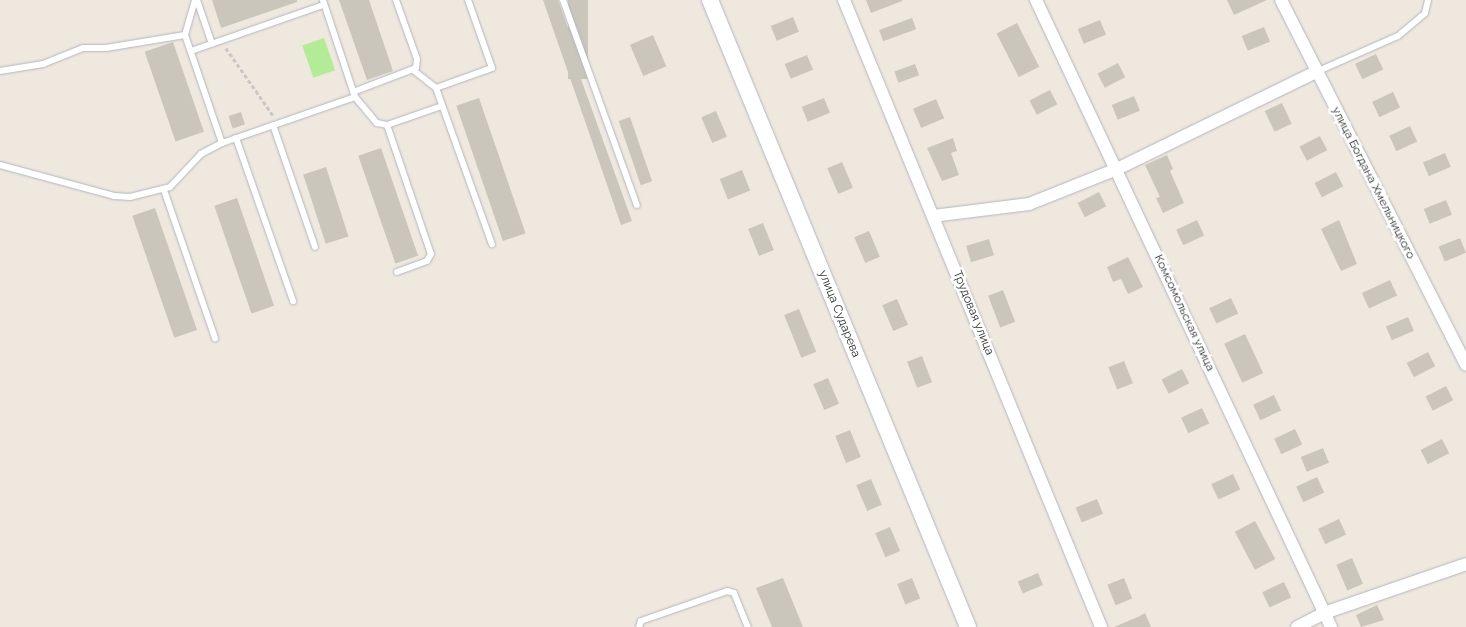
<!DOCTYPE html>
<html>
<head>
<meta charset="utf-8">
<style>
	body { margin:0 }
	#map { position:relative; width:1466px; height:627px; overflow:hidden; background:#efe8de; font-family:Raleway,sans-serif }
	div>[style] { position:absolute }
	.green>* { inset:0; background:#b4eb96; transform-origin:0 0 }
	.building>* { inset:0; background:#cbc6bc; transform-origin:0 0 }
	.path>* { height:2.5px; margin-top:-1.25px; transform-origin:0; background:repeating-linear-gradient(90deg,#c8c8c8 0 4px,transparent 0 6.5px) }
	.roads { filter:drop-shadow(0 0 1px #b2b5c1) drop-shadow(0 0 1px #b2b5c1) }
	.service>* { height:6px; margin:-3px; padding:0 3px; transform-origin:3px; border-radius:3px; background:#fff }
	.minor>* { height:12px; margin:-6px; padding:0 6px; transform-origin:6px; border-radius:6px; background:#fff }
	.tertiary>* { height:16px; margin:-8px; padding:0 8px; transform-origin:8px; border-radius:8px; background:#fff }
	span { translate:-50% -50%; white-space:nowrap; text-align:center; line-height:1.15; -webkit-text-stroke:5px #fff; paint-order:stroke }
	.street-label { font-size:12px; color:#2d2d2d }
</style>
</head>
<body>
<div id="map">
	<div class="green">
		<i style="left:324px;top:38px;width:34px;height:23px;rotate:71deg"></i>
	</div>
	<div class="building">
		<i style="clip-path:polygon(212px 0,297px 0,297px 2px,221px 28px)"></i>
		<i style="clip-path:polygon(339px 0,369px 0,393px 71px,367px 80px)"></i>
		<i style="clip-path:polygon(543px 0,558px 0,586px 78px,581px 79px,632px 221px,621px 225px)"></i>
		<i style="left:568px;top:0;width:20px;height:79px"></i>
		<i style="clip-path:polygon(866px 0,902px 0,902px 1px,871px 13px)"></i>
		<i style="clip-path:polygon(1227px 0,1267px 0,1234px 15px)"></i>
		<i style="left:793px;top:17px;width:16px;height:24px;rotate:68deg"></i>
		<i style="left:912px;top:18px;width:12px;height:35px;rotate:70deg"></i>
		<i style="left:1100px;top:20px;width:16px;height:24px;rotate:68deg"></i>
		<i style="left:1017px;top:23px;width:49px;height:23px;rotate:63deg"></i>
		<i style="left:1264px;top:27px;width:16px;height:24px;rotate:68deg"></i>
		<i style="left:653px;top:35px;width:34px;height:25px;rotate:67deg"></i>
		<i style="left:173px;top:42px;width:95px;height:30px;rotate:71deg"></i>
		<i style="left:1376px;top:54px;width:17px;height:23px;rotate:65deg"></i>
		<i style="left:807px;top:55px;width:16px;height:24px;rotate:68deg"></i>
		<i style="left:1118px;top:63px;width:16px;height:23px;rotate:63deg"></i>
		<i style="left:915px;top:64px;width:12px;height:22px;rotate:70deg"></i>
		<i style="left:1050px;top:90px;width:16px;height:23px;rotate:63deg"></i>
		<i style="left:1393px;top:92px;width:17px;height:23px;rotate:65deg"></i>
		<i style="left:1134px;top:96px;width:16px;height:24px;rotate:68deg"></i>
		<i style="left:479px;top:98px;width:143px;height:24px;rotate:71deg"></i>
		<i style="left:824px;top:98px;width:16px;height:24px;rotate:68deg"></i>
		<i style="left:936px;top:99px;width:21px;height:25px;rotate:67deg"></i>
		<i style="left:1282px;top:103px;width:23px;height:19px;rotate:65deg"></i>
		<i style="left:716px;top:111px;width:28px;height:16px;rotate:67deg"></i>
		<i style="left:241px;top:112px;width:13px;height:13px;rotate:72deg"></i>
		<i style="left:630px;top:117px;width:68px;height:12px;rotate:71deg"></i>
		<i style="left:1410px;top:126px;width:17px;height:23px;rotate:65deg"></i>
		<i style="left:1320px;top:136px;width:16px;height:23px;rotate:63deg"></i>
		<i style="clip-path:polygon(953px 138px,957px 151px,951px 153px,959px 175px,942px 181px,927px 148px)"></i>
		<i style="left:381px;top:148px;width:114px;height:24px;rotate:71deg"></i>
		<i style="left:1445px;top:153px;width:15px;height:24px;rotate:67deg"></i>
		<i style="clip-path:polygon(1167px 155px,1173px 169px,1170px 171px,1184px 203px,1163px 213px,1156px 198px,1160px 197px,1145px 165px)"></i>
		<i style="left:842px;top:162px;width:28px;height:16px;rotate:67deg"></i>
		<i style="left:326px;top:167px;width:73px;height:24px;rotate:72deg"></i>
		<i style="left:742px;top:170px;width:22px;height:24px;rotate:68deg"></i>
		<i style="left:1336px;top:172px;width:16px;height:24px;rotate:63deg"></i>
		<i style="left:1099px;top:192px;width:16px;height:24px;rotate:63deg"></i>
		<i style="left:237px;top:198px;width:114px;height:24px;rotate:71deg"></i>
		<i style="left:1446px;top:200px;width:16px;height:24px;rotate:68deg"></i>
		<i style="left:155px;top:208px;width:129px;height:24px;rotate:71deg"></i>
		<i style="left:1197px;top:220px;width:17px;height:23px;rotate:65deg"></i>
		<i style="clip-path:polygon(1339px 220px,1357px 264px,1341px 271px,1321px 229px)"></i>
		<i style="left:763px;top:223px;width:29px;height:16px;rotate:68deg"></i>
		<i style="left:869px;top:231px;width:28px;height:16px;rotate:67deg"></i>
		<i style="left:1460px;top:238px;width:16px;height:23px;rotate:68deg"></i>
		<i style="left:989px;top:239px;width:17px;height:24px;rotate:73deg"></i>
		<i style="clip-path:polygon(1128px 257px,1143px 287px,1128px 294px,1121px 279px,1113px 282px,1107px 267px)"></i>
		<i style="left:1390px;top:280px;width:17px;height:31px;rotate:65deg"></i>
		<i style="left:1003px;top:290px;width:34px;height:16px;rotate:69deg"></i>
		<i style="left:1231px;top:298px;width:17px;height:24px;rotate:65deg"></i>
		<i style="left:897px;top:299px;width:28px;height:16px;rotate:67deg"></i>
		<i style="left:799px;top:309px;width:46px;height:16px;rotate:68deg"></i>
		<i style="left:1408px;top:317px;width:15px;height:24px;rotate:67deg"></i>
		<i style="left:1245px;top:334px;width:43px;height:23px;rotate:65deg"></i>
		<i style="left:1428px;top:352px;width:16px;height:24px;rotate:63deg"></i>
		<i style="left:922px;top:356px;width:28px;height:16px;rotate:69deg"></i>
		<i style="left:1124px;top:361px;width:24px;height:17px;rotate:68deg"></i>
		<i style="left:1182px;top:369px;width:16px;height:23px;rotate:63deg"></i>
		<i style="left:828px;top:378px;width:28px;height:16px;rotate:67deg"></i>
		<i style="left:1446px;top:386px;width:16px;height:23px;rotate:63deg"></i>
		<i style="left:1274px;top:395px;width:17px;height:23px;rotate:65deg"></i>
		<i style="left:1202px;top:408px;width:17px;height:23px;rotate:65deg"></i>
		<i style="left:1295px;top:429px;width:17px;height:23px;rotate:65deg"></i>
		<i style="left:850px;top:430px;width:29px;height:16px;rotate:68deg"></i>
		<i style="left:1442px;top:439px;width:16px;height:24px;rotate:63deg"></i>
		<i style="left:1323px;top:448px;width:16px;height:24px;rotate:68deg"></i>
		<i style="left:1233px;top:474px;width:17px;height:24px;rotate:65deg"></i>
		<i style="left:1317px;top:477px;width:17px;height:23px;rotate:65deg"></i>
		<i style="left:871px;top:479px;width:28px;height:16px;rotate:67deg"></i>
		<i style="left:1097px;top:499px;width:16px;height:23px;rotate:68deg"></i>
		<i style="left:1339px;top:519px;width:17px;height:23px;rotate:65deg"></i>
		<i style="left:1255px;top:521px;width:43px;height:23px;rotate:62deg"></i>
		<i style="left:890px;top:527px;width:26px;height:16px;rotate:67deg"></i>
		<i style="left:1352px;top:558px;width:28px;height:17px;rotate:67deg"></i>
		<i style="left:1038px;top:573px;width:13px;height:22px;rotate:67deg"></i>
		<i style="clip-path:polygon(783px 578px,803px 627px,772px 627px,756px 588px)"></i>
		<i style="left:912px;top:578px;width:22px;height:16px;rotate:68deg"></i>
		<i style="left:1124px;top:578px;width:22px;height:18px;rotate:68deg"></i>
		<i style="left:1284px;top:582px;width:17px;height:24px;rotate:65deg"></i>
		<i style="clip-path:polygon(1377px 605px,1384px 620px,1361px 627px,1356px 615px)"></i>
		<i style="clip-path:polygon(1145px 613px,1151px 627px,1114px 627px,1138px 617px)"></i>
	</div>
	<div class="path">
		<i style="left:226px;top:48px;width:82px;rotate:55deg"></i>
	</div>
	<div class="roads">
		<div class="service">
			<i style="left:195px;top:0;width:36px;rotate:106deg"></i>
			<i style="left:185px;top:35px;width:114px;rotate:71.1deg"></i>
			<i style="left:222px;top:143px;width:141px;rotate:-19.1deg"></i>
			<i style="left:355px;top:97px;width:102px;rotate:-108.3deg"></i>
			<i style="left:197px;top:0;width:46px;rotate:71.2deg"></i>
			<i style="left:563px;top:0;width:218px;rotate:70.2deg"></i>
			<i style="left:191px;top:51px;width:140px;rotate:-19.2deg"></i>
			<i style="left:413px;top:70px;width:29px;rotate:38deg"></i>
			<i style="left:436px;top:88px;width:59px;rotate:-19.7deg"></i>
			<i style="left:492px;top:68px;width:72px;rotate:-109.4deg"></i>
			<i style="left:0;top:71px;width:44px;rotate:-9.2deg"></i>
			<i style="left:43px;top:64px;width:43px;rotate:-21.8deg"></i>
			<i style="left:83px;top:48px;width:23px"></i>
			<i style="left:106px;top:48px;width:80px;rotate:-9.3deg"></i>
			<i style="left:1316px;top:72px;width:90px;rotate:-23.7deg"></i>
			<i style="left:1398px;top:36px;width:35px;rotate:-40deg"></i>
			<i style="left:1425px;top:13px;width:13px;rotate:-77deg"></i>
			<i style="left:436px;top:88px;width:166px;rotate:70.3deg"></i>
			<i style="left:353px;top:92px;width:67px;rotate:-20.9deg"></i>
			<i style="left:416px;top:68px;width:9px;rotate:-84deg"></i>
			<i style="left:417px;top:59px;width:63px;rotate:-109.6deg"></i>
			<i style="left:355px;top:97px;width:34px;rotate:50deg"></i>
			<i style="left:377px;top:123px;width:10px;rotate:11deg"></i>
			<i style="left:387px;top:125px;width:136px;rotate:71.2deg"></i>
			<i style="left:431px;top:254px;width:8px;rotate:120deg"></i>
			<i style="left:427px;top:261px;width:32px;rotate:160deg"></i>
			<i style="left:273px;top:125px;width:129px;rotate:71deg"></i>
			<i style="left:387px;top:125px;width:58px;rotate:-19.1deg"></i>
			<i style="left:236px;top:138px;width:173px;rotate:70.7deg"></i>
			<i style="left:0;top:165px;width:118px;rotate:15.2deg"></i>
			<i style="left:114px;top:196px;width:16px;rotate:4deg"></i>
			<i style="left:130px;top:197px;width:41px;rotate:-14deg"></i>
			<i style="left:170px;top:187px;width:45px;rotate:-46.8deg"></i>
			<i style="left:201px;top:154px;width:24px;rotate:-28deg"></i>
			<i style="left:164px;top:190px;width:157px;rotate:71deg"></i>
			<i style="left:639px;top:627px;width:6px;rotate:-72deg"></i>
			<i style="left:641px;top:621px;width:91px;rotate:-19.2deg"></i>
			<i style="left:727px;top:591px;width:7px;rotate:16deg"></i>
			<i style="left:734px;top:593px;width:37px;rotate:68deg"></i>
		</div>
		<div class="minor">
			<i style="left:844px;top:0;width:678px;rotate:67.71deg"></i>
			<i style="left:1036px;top:0;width:693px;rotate:64.8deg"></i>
			<i style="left:1281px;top:0;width:409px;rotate:63.1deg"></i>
			<i style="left:933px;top:216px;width:97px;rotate:-7.1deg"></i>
			<i style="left:1029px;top:204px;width:95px;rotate:-21.7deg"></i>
			<i style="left:1117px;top:169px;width:221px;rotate:-26deg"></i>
			<i style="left:1297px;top:627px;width:30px;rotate:-27deg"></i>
			<i style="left:1324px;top:613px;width:150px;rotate:-19deg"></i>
		</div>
		<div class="tertiary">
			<i style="left:710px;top:0;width:678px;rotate:67.63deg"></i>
		</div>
	</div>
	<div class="street-label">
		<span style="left:1373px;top:183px;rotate:63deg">улица Богдана Хмельницкого</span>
		<span style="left:973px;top:313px;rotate:68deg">Трудовая улица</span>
		<span style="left:1184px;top:313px;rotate:65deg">Комсомольская улица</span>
		<span style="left:839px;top:314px;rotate:68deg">улица Сударева</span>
	</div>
</div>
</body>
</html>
